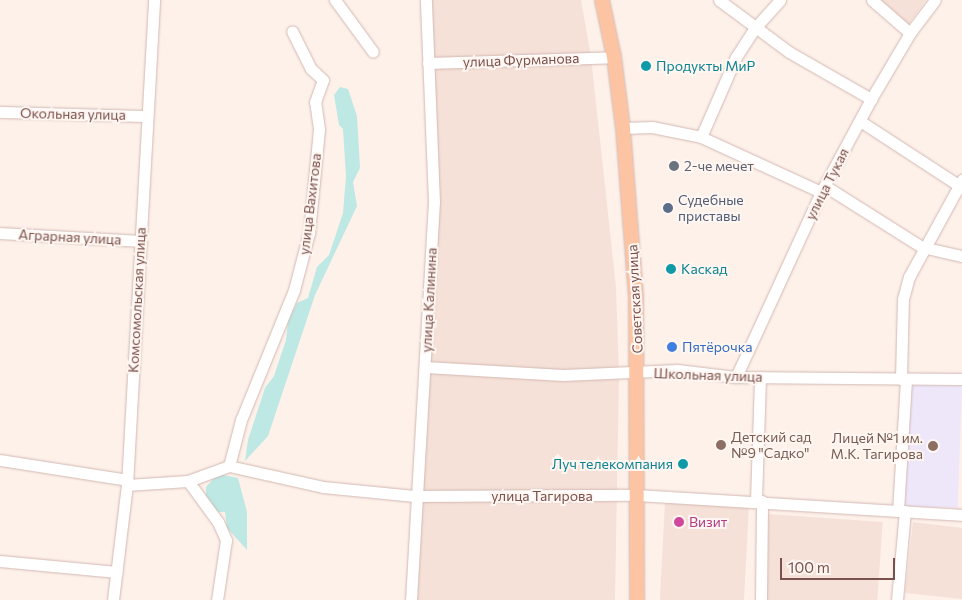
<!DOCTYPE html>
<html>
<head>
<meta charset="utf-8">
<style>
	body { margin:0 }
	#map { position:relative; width:962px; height:600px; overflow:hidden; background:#fdf1ea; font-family:Commissioner,sans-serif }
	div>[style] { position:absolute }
	.residential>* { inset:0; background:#f5e1d8; transform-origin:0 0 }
	.education>* { inset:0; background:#eee7fa; transform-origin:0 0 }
	.water>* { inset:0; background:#bde8e4 }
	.roads { filter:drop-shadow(0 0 1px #d3b8b2) drop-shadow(0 0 1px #d3b8b2) }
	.minor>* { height:11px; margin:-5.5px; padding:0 5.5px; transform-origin:5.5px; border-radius:5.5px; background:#fff }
	.major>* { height:14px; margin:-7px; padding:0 7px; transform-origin:7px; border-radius:7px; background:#fcc4a3 }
	.dots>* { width:14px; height:14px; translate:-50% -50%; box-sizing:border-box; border:2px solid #fff6f2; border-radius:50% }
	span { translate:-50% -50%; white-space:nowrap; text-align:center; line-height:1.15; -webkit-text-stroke:4px #fff6f2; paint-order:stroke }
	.street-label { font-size:14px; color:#7a514c }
	.culture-label { font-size:14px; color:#0d838f }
	.left { translate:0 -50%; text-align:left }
	.right { translate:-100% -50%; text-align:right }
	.worship-label { font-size:14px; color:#5b616d }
	.service-label { font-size:14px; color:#4e5e75 }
	.shop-label { font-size:14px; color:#366cbe }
	.education-label { font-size:14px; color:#785e54 }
	.hotel-label { font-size:14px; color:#b23c85 }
	.scale { position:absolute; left:780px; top:558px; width:115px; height:22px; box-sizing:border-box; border:2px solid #7a514c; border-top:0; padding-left:6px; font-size:15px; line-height:18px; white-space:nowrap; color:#7a514c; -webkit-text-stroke:4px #fff6f2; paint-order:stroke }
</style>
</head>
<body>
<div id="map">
	<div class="residential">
		<i style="clip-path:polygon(426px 0,581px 0,591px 57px,616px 287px,619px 373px,615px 600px,411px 600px,434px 202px)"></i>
		<i style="clip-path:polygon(875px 0,926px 0,906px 28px)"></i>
		<i style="left:665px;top:502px;width:84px;height:98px;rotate:3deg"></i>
		<i style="left:768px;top:514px;width:115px;height:86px;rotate:4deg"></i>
		<i style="clip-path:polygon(913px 522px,962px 528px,962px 599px,905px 593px)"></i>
	</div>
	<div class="education">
		<i style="left:908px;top:384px;width:54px;height:122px;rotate:2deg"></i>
	</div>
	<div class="water">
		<i style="clip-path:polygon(340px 87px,348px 89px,357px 116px,360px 168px,353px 182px,357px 206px,315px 295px,268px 436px,245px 461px,248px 440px,265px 388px,274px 376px,286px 340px,288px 321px,297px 303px,308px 298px,317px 267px,329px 255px,343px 213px,346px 176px,343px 129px,339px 125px,334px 95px)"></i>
		<i style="clip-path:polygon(218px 474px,238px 478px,247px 512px,247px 550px,227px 528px,225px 512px,218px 512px,206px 497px,206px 487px)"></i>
	</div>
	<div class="roads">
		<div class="minor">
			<i style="left:335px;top:0;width:64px;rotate:53.8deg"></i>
			<i style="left:719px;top:0;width:87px;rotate:36.6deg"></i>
			<i style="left:789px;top:52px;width:95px;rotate:29.8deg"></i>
			<i style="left:872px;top:0;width:50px;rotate:41deg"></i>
			<i style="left:428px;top:63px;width:186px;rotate:-1.8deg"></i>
			<i style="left:0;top:112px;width:146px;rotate:1.6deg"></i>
			<i style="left:860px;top:121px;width:117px;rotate:33.1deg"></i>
			<i style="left:623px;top:128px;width:29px;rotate:-2deg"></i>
			<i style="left:652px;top:127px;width:50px;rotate:11.5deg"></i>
			<i style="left:701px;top:137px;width:132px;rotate:24.6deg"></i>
			<i style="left:701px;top:137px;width:87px;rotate:-66.4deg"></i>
			<i style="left:736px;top:57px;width:33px;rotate:-57deg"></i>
			<i style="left:754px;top:29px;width:39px;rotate:-48deg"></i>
			<i style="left:825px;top:186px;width:115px;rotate:32.2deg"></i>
			<i style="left:922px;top:247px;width:41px;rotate:12.7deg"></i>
			<i style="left:0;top:233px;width:141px;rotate:3.2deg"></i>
			<i style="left:425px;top:367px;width:138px;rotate:3.3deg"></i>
			<i style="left:563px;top:375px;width:114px;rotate:-2.5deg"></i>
			<i style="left:677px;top:370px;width:59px;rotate:6.8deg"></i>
			<i style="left:736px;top:377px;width:226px;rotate:0.5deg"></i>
			<i style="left:736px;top:377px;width:204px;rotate:-65.3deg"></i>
			<i style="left:821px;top:192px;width:106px;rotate:-61.7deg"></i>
			<i style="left:871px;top:99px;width:77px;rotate:-59.4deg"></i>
			<i style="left:910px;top:33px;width:41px;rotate:-52.9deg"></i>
			<i style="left:901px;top:379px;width:80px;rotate:-88.6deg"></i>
			<i style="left:903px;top:299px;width:23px;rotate:-75deg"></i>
			<i style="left:909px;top:277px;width:111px;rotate:-61.3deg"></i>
			<i style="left:0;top:460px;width:129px;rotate:8.9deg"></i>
			<i style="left:229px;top:466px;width:48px;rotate:-75.4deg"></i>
			<i style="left:241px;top:420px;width:140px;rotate:-67.8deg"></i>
			<i style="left:294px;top:290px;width:59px;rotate:-75.3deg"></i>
			<i style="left:309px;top:233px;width:104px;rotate:-84.5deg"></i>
			<i style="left:319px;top:129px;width:27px;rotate:-98deg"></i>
			<i style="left:315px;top:102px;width:23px;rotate:-70deg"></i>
			<i style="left:323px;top:80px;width:16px;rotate:-137deg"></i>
			<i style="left:311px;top:69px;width:42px;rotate:-116.6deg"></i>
			<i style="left:188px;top:481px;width:51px;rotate:53.8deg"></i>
			<i style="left:218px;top:522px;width:20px;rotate:66deg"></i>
			<i style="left:226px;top:540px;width:61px;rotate:98.5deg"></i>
			<i style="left:127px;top:485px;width:61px;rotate:-3.8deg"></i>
			<i style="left:188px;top:481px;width:44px;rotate:-20.1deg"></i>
			<i style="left:229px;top:466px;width:96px;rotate:12.6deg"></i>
			<i style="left:323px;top:487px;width:92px;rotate:5.6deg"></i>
			<i style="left:415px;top:496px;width:223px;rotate:-0.3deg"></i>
			<i style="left:638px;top:495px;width:325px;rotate:3.5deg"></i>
			<i style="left:756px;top:500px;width:123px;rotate:-88.1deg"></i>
			<i style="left:898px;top:511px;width:132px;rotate:-86.5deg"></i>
			<i style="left:0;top:561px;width:117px;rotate:5.4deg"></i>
			<i style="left:113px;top:600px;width:116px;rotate:-83.1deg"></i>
			<i style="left:127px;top:485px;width:486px;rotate:-86.8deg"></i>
			<i style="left:411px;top:600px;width:399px;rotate:-86.7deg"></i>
			<i style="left:434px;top:202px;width:202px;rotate:-92.3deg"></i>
			<i style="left:761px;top:600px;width:99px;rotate:-89.4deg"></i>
			<i style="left:897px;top:600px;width:89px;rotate:-84.9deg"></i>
		</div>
		<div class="major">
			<i style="left:602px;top:0;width:58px;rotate:78.1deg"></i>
			<i style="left:614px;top:57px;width:72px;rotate:82.8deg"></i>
			<i style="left:623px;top:128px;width:169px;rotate:85.6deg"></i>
			<i style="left:636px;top:297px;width:303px;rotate:89.8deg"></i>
		</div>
	</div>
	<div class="dots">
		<i style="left:646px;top:66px;background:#0f9aa8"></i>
		<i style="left:674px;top:166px;background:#6b7280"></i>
		<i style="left:668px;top:208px;background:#5c6f8a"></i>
		<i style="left:671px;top:269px;background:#0f9aa8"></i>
		<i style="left:672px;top:347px;background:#3f7fe0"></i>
		<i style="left:721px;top:445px;background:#8d6e63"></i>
		<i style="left:933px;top:446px;background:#8d6e63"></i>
		<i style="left:683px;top:464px;background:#0f9aa8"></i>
		<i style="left:679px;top:522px;background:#d1479c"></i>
	</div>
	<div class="street-label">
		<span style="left:521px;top:60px;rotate:-2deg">улица Фурманова</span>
		<span style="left:73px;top:114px;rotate:1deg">Окольная улица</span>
		<span style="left:827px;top:184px;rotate:-63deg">улица Тукая</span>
		<span style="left:310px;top:204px;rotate:-83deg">улица Вахитова</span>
		<span style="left:70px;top:237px;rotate:3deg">Аграрная улица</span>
		<span style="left:635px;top:299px;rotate:-93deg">Советская улица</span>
		<span style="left:137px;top:300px;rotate:-87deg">Комсомольская улица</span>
		<span style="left:429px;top:300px;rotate:-87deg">улица Калинина</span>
		<span style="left:708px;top:375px;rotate:2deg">Школьная улица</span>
		<span style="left:542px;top:496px">улица Тагирова</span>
	</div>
	<div class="culture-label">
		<span class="left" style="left:656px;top:66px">Продукты МиР</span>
		<span class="left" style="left:681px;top:269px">Каскад</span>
		<span class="right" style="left:673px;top:464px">Луч телекомпания</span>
	</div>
	<div class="worship-label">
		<span class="left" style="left:684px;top:166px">2-че мечет</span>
	</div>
	<div class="service-label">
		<span class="left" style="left:678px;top:208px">Судебные<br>приставы</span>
	</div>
	<div class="shop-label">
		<span class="left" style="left:682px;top:347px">Пятёрочка</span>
	</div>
	<div class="education-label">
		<span class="left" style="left:731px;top:445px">Детский сад<br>№9 "Садко"</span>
		<span class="right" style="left:923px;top:446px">Лицей №1 им.<br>М.К. Тагирова</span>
	</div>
	<div class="hotel-label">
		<span class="left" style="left:689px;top:522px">Визит</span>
	</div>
	<div class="scale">100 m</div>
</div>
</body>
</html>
